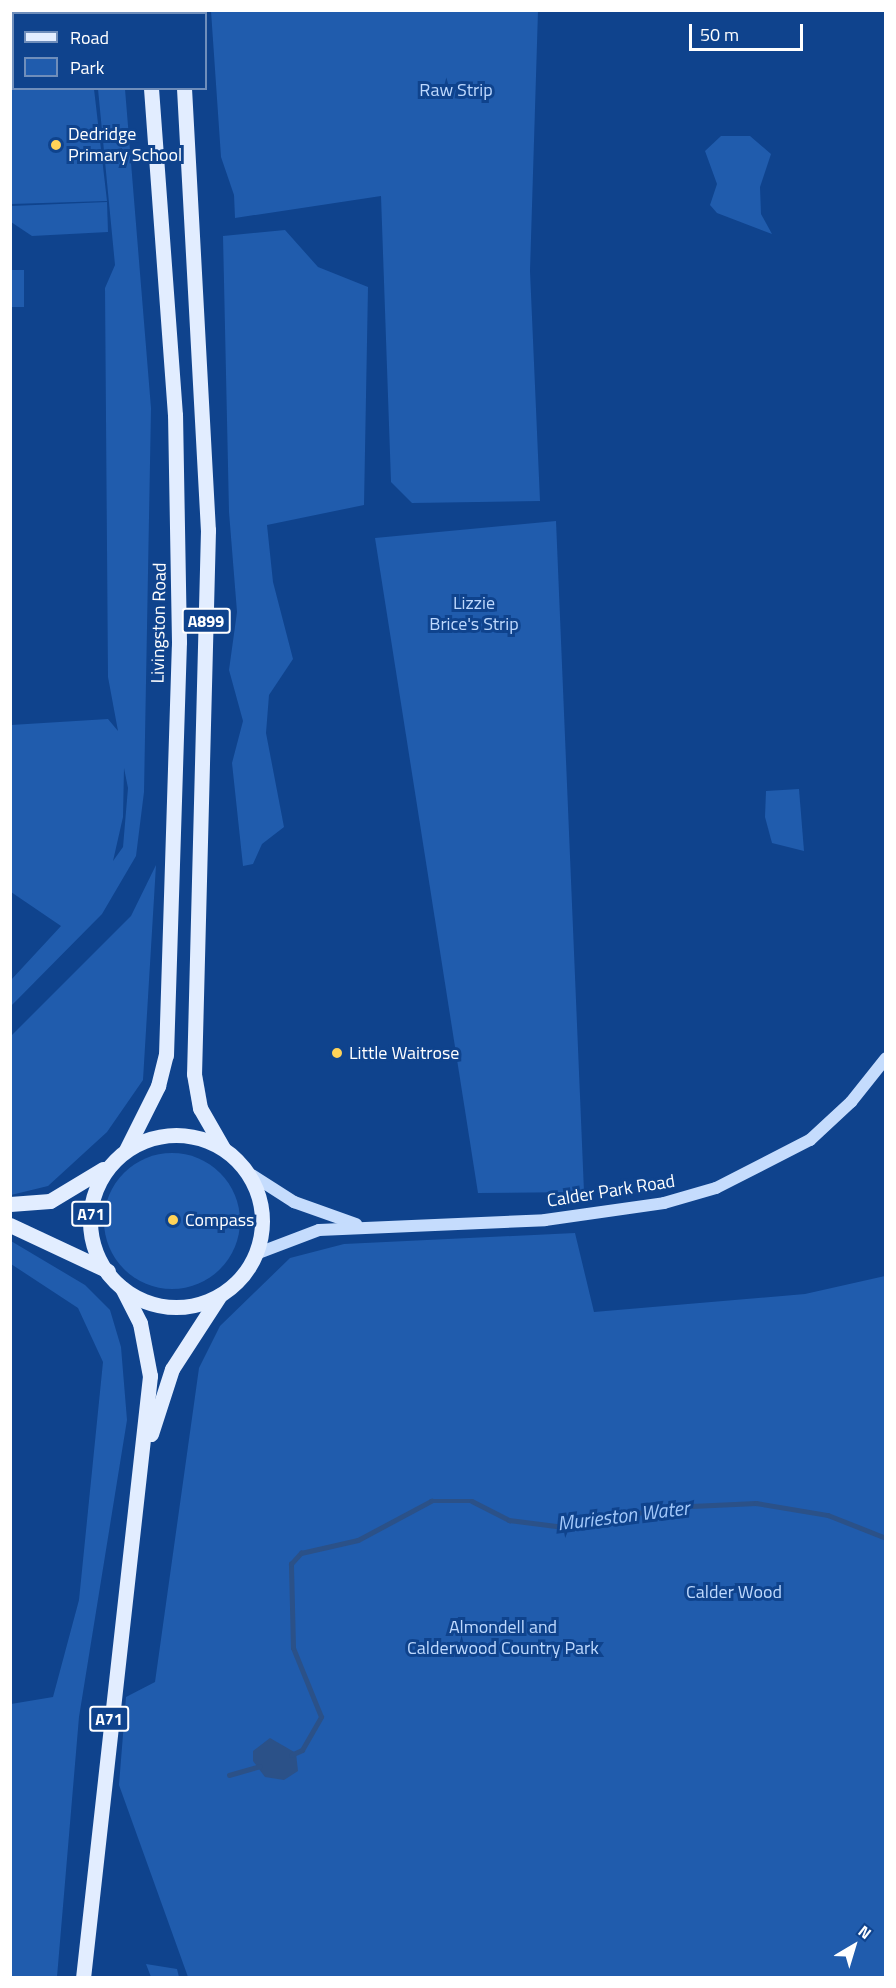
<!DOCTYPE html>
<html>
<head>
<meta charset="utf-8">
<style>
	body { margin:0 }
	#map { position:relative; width:896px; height:1988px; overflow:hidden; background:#0f438d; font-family:"Titillium Web",sans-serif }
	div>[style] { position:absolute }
	.green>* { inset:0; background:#205cad; transform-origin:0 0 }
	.round { border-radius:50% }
	.water>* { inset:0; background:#2b5188 }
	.stream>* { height:4.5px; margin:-2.25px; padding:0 2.25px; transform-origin:2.25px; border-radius:2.25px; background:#2b5188 }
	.secondary>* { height:12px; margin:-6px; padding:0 6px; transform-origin:6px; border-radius:6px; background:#c5dcfd }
	.primary>* { height:15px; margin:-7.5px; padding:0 7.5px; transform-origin:7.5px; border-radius:7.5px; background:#e2edff }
	.primary>.ring { margin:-7.5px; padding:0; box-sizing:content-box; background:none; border:15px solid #e2edff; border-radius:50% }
	.dots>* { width:16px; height:16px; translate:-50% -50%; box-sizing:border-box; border:3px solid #0f438d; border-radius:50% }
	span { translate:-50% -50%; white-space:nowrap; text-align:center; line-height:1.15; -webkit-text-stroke:6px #0f438d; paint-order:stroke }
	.shield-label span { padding:2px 4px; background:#0f438d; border:2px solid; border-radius:4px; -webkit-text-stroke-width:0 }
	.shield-label { font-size:16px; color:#fff; font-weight:700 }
	.park-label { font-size:18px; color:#bed9fe }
	.poi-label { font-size:18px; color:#fff }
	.left { translate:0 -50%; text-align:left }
	.street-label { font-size:18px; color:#fff }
	.water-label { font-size:20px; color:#a2c8fa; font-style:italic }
	.frame { position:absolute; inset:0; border:12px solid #fff; pointer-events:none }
	.legend { position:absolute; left:12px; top:12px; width:195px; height:78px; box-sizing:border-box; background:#0f438d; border:2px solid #6f8ebb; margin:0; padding:8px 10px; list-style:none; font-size:18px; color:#fff }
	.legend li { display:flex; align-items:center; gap:12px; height:30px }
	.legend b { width:30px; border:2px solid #6f8ebb }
	.north { position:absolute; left:824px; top:1916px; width:60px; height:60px; -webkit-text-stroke:4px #0f438d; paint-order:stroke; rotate:38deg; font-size:16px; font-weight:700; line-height:24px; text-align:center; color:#fff }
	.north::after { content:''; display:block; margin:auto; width:21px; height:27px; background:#fff; clip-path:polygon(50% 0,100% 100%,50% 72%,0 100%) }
	.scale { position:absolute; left:689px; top:24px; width:114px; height:27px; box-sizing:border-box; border:3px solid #fff; border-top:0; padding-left:8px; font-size:18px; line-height:21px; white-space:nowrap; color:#fff; -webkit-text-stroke:4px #0f438d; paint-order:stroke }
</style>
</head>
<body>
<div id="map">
	<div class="green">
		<i style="clip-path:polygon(10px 11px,86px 11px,14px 14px,14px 88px,94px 89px,107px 201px,11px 204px)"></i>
		<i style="clip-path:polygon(211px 11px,538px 11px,530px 271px,540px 501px,412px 503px,391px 482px,381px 196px,235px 218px,234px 195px,221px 157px)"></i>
		<i style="clip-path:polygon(evenodd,98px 89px,125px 89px,151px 408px,144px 792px,136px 856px,102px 914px,11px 1006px,11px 980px,61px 926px,11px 892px,11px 725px,108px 719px,118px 731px,108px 677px,105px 288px,115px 265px,98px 89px,124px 768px,128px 788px,123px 847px,113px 861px,123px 817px,124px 768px)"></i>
		<i style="clip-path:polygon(721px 136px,750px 136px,771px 154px,760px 187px,761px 214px,772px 234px,717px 213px,710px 205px,717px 184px,705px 151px)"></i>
		<i style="clip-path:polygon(107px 202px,108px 232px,32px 236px,11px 222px,11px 206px)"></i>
		<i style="clip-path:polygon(285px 230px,318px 267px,368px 287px,364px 505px,267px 525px,273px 582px,293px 659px,269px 695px,266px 733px,284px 827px,262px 844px,253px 864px,243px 866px,232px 763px,243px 721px,229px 670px,237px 612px,229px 512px,223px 236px)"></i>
		<i style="left:11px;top:270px;width:13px;height:37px"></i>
		<i style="clip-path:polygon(556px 521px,584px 1192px,478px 1193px,375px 538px)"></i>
		<i style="clip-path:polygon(799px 789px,804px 851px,772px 843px,765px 817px,766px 791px)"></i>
		<i style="clip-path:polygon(156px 865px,143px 1080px,107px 1132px,48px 1186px,11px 1195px,11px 1036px,131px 916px)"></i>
		<i class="round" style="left:104px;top:1153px;width:136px;height:136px"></i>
		<i style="clip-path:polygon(575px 1233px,594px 1312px,805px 1294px,885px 1276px,885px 1977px,188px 1977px,119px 1785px,126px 1697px,155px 1682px,199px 1368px,220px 1326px,290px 1258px,344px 1244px)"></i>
		<i style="clip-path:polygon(11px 1241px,85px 1285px,110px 1310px,121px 1347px,127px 1420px,79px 1717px,57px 1977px,11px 1977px,11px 1704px,53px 1697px,79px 1600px,103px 1362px,78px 1308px,11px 1264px)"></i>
		<i style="clip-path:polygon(146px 1964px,177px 1969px,179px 1977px,151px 1977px)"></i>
	</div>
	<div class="water">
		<i style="clip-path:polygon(270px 1738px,296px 1753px,298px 1771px,284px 1780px,265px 1777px,253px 1761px,253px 1751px)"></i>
	</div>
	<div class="stream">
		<i style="left:291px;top:1755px;width:12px;rotate:-24deg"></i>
		<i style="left:302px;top:1750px;width:38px;rotate:-60deg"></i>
		<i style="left:321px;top:1717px;width:74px;rotate:-112.1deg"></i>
		<i style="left:293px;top:1648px;width:84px;rotate:-91.4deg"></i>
		<i style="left:291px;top:1564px;width:15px;rotate:-48deg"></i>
		<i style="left:301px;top:1553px;width:58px;rotate:-12.8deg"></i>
		<i style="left:358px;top:1540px;width:83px;rotate:-28.1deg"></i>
		<i style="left:431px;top:1501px;width:41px"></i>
		<i style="left:472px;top:1501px;width:42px;rotate:27.2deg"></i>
		<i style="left:509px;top:1520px;width:55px;rotate:7.3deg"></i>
		<i style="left:564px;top:1527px;width:108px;rotate:-10.7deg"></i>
		<i style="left:670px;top:1507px;width:86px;rotate:-2.7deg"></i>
		<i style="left:756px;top:1503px;width:73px;rotate:9.5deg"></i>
		<i style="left:828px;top:1515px;width:62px;rotate:21.6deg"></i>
		<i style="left:229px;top:1775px;width:32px;rotate:-16deg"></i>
	</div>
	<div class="secondary">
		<i style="left:247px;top:1172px;width:56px;rotate:32.6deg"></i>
		<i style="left:294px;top:1202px;width:66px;rotate:19.5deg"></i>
		<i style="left:256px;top:1254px;width:67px;rotate:-20.9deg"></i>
		<i style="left:319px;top:1230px;width:226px;rotate:-2.5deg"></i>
		<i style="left:545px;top:1220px;width:120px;rotate:-8.1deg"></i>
		<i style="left:664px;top:1203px;width:54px;rotate:-16.1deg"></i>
		<i style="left:716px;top:1188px;width:106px;rotate:-27.1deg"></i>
		<i style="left:810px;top:1140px;width:56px;rotate:-42.8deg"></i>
		<i style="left:851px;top:1102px;width:56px;rotate:-51.5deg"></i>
	</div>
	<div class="primary">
		<i style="left:145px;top:10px;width:4px;rotate:90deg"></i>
		<i style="left:177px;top:10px;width:4px;rotate:90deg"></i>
		<i style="left:193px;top:10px;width:4px;rotate:90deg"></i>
		<i style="left:184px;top:88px;width:443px;rotate:86.9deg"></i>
		<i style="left:208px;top:530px;width:544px;rotate:91.47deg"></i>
		<i style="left:194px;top:1074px;width:35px;rotate:80deg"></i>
		<i style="left:200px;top:1108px;width:46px;rotate:60.1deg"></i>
		<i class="ring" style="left:90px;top:1135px;width:157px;height:157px"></i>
		<i style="left:126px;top:1150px;width:72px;rotate:-63.4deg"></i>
		<i style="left:158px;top:1086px;width:32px;rotate:-76deg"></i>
		<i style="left:166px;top:1055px;width:413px;rotate:-88.2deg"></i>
		<i style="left:179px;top:642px;width:227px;rotate:-91deg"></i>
		<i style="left:175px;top:415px;width:328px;rotate:-94.2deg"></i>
		<i style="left:10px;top:1204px;width:40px;rotate:-4.3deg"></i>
		<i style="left:50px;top:1201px;width:62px;rotate:-31.1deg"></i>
		<i style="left:10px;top:1225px;width:108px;rotate:25.1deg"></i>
		<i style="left:151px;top:1434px;width:68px;rotate:-72.1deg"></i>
		<i style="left:172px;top:1369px;width:88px;rotate:-57deg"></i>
		<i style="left:83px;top:1978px;width:606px;rotate:-83.65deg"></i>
		<i style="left:150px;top:1376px;width:54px;rotate:-100.7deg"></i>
		<i style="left:140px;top:1323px;width:39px;rotate:-117deg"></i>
	</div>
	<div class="dots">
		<i style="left:56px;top:145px;background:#ffd358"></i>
		<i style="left:337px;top:1053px;background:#ffd358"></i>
		<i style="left:173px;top:1220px;background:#ffd358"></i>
	</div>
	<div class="shield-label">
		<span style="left:206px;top:621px">A899</span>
		<span style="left:91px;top:1214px">A71</span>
		<span style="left:109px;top:1719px">A71</span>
	</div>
	<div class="park-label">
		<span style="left:456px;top:90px">Raw Strip</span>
		<span style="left:474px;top:614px">Lizzie<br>Brice's Strip</span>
		<span style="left:734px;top:1592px">Calder Wood</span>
		<span style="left:503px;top:1638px">Almondell and<br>Calderwood Country Park</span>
	</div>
	<div class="poi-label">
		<span class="left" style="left:68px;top:145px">Dedridge<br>Primary School</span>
		<span class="left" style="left:349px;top:1053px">Little Waitrose</span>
		<span class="left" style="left:185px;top:1220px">Compass</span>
	</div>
	<div class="street-label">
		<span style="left:159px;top:623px;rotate:-89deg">Livingston Road</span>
		<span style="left:611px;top:1191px;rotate:-9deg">Calder Park Road</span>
	</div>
	<div class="water-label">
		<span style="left:623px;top:1515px;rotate:-7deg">Murieston Water</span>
	</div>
	<div class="frame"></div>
	<ul class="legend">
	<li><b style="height:8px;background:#e2edff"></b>Road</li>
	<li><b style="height:16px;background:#205cad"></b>Park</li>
	</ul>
	<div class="north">N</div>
	<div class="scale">50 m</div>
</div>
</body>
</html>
